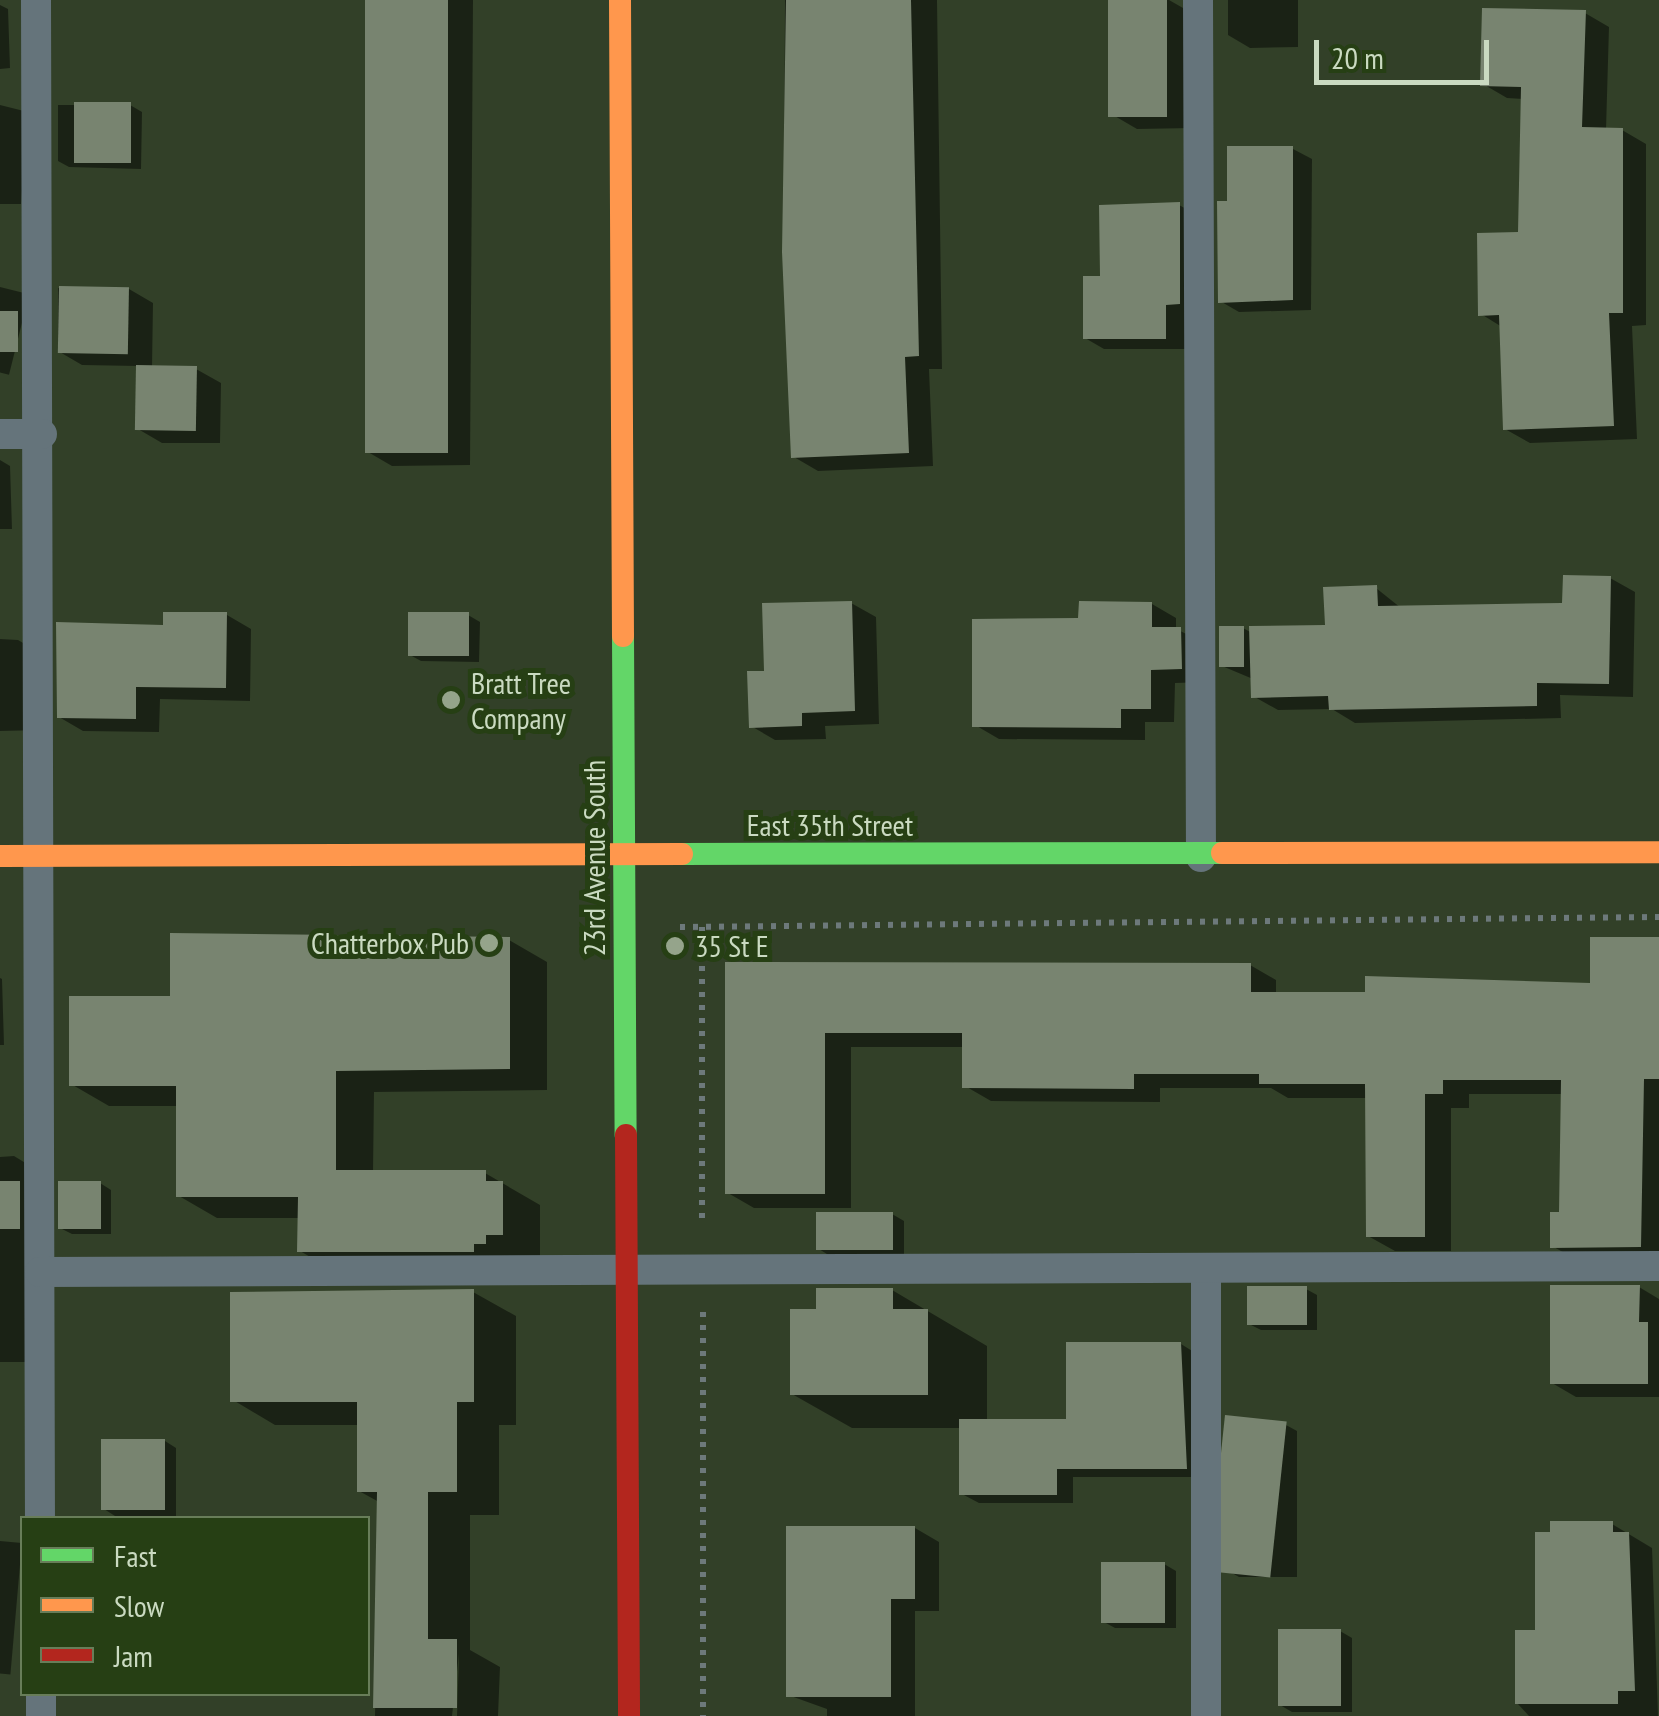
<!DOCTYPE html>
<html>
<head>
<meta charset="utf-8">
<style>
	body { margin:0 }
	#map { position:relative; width:1659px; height:1716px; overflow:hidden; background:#324028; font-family:"PT Sans Narrow",sans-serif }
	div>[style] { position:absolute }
	.shadow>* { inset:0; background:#0007; transform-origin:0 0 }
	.building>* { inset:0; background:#788470; transform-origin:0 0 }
	.path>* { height:6px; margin-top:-3px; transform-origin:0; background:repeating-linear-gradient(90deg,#6d797b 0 5px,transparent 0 13px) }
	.lane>* { height:30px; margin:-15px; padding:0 15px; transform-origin:15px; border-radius:15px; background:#65747b }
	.fast>* { height:22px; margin:-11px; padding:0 11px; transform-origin:11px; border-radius:11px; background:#63d668 }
	.slow>* { height:22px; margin:-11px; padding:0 11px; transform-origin:11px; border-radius:11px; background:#ff974d }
	.jam>* { height:22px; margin:-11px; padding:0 11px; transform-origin:11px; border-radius:11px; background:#b3261e }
	.dots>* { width:28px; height:28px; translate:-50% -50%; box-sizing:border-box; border:5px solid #263f14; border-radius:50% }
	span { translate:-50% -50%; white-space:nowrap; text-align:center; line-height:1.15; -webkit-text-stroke:10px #263f14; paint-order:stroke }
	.poi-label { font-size:30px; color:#cadac1 }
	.left { translate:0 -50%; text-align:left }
	.right { translate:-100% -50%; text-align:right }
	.street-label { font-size:30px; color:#cadac1 }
	.legend { position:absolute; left:20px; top:1516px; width:350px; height:180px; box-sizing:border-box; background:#263f14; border:2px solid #687d59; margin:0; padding:12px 18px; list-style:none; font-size:30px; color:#cadac1 }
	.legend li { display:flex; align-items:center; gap:20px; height:50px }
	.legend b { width:50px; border:2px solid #687d59 }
	.scale { position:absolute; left:1314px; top:40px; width:175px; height:45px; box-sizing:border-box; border:5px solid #cadac1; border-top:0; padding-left:12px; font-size:30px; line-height:35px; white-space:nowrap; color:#cadac1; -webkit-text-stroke:8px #263f14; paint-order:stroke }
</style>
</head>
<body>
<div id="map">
	<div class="shadow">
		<i style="clip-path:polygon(366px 0,473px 0,470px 465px,392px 466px,368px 452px)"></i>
		<i style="clip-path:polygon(785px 0,937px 0,942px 369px,929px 369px,933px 466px,818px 471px,794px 457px,784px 252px)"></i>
		<i style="clip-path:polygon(1110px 0,1169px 0,1190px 12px,1193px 128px,1137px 129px,1113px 115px)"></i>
		<i style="clip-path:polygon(1228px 0,1298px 0,1298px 47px,1250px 48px,1228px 35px)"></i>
		<i style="clip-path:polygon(0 5px,8px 9px,10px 68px,0 69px)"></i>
		<i style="clip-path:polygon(1585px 13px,1609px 27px,1606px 130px,1622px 130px,1646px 144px,1646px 325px,1632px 326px,1637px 439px,1530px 443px,1505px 429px,1502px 327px,1481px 314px,1521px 235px,1523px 99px,1507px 98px,1483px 84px)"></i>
		<i style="clip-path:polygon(0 105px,28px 112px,21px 204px,0 204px)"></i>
		<i style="clip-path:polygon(58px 105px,130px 105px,142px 112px,141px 169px,69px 167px,58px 161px)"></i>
		<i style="clip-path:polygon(1293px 149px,1312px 159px,1311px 310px,1239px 312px,1220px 301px,1230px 203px)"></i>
		<i style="clip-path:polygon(1179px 205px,1199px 216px,1185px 349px,1104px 349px,1085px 338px,1103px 279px)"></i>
		<i style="left:0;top:287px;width:30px;height:83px;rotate:14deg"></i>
		<i style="clip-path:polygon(58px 288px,129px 289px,153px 303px,152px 368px,196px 369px,221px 383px,220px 443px,162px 443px,138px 429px,138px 366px,82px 365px,58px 351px)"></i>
		<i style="clip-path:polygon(0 460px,10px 466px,12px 529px,0 529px)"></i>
		<i style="clip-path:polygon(1610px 578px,1635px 592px,1633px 697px,1560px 695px,1561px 718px,1355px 723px,1332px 709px,1278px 710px,1253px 696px,1253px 679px,1222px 666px,1243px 628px,1252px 633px,1327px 627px,1376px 588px,1401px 608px,1565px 605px)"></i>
		<i style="clip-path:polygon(851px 603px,876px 617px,879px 724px,825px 726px,826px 739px,775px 740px,751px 726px,766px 673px)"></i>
		<i style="clip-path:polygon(1152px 604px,1176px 618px,1176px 629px,1205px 643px,1205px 682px,1175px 683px,1174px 722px,1145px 722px,1145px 740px,999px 739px,975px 725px)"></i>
		<i style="clip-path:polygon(227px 615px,251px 629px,250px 701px,160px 699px,159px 732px,83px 731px,59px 717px,165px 627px)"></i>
		<i style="clip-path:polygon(468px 615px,480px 622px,479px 662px,421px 661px,410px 655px)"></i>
		<i style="clip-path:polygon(0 639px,18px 640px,42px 654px,43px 730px,0 731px)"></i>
		<i style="clip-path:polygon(509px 940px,547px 962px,547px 1090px,374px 1092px,373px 1173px,485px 1173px,540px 1205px,540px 1256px,338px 1273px,300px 1251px,300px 1218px,217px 1218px,179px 1196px,179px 1106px,109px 1106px,71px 1084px,173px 998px)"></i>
		<i style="clip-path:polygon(1659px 940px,1659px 1261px,1579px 1261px,1552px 1246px,1562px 1214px,1563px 1094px,1469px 1094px,1469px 1108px,1451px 1108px,1451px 1251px,1395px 1251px,1368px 1236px,1368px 1098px,1288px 1098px,1271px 1088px,1160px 1088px,1160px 1102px,991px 1101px,965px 1086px,965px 1047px,851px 1047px,851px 1208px,754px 1208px,728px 1193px,728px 964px,1250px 965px,1276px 980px,1276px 994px,1368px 994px,1593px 986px)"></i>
		<i style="clip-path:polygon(0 978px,2px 979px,4px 1045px,0 1045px)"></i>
		<i style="clip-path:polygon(14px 1156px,32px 1167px,34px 1362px,0 1362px,0 1157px)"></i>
		<i style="clip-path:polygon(100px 1183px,111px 1190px,111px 1234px,72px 1234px,60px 1228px)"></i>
		<i style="clip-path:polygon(892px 1214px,904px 1221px,904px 1255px,830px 1256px,819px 1249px)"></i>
		<i style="clip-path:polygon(1639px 1287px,1659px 1299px,1659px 1397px,1576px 1397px,1552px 1383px)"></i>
		<i style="clip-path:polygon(1306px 1289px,1317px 1295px,1317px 1330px,1261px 1330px,1249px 1324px)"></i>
		<i style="clip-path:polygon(892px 1290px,987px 1346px,987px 1422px,1069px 1422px,1181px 1344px,1197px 1354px,1203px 1477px,1073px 1477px,1073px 1503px,979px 1503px,962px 1494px,962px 1428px,852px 1428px,792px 1394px,819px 1311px)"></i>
		<i style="clip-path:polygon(473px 1292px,516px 1316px,516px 1425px,499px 1425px,499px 1515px,470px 1515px,470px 1650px,500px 1667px,498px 1716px,457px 1716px,459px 1654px,452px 1716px,375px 1716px,379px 1502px,359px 1491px,359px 1425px,275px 1425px,233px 1400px)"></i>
		<i style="clip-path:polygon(1286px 1425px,1297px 1431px,1297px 1577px,1239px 1577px,1227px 1570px)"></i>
		<i style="clip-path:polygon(165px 1441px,176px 1448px,176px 1516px,115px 1516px,104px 1509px)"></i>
		<i style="clip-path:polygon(1612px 1524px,1652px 1548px,1658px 1716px,1529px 1716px,1517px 1703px)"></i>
		<i style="clip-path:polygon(915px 1528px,939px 1542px,939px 1611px,915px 1611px,915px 1716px,827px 1716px,827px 1709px,788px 1695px)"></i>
		<i style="left:0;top:1541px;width:22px;height:132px;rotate:5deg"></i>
		<i style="clip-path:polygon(1164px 1564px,1176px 1571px,1176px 1628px,1115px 1628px,1104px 1622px)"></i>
		<i style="clip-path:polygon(1340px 1631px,1352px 1638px,1352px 1712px,1292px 1712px,1280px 1705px)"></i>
	</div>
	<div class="building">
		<i style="left:365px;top:0;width:83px;height:453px"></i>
		<i style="clip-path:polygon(786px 0,911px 0,919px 356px,905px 357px,909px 453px,791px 458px,782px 252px)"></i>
		<i style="left:1108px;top:0;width:59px;height:117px"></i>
		<i style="clip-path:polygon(1482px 8px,1586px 10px,1582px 127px,1623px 128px,1623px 313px,1609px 313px,1614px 426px,1503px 430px,1499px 315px,1478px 316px,1477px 233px,1518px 232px,1521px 87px,1480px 86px)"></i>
		<i style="left:74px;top:102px;width:57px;height:61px"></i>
		<i style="clip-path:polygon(1227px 146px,1293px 146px,1293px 300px,1218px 303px,1217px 201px,1227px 201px)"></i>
		<i style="clip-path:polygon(1180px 202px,1180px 304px,1166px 305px,1166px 339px,1083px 339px,1083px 276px,1100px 276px,1099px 205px)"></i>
		<i style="left:59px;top:286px;width:70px;height:67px;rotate:1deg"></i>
		<i style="left:0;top:311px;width:18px;height:41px"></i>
		<i style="left:136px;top:365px;width:61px;height:65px;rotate:1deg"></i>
		<i style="clip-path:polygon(1563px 575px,1611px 576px,1609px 684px,1537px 683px,1537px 706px,1329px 710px,1328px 696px,1251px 698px,1249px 626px,1325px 625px,1323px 587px,1377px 585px,1378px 606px,1562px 603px)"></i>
		<i style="clip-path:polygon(852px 601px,855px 711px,802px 713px,802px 726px,749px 728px,747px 671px,764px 671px,762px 603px)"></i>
		<i style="clip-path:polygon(1079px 601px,1152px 602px,1152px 627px,1181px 627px,1182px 669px,1151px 670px,1151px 709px,1121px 709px,1121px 728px,972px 727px,972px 619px,1078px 618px)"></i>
		<i style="clip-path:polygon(163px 612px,227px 612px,226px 688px,136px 687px,136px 719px,57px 718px,56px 622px,163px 625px)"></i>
		<i style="left:408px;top:612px;width:61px;height:44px"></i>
		<i style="left:1219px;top:626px;width:25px;height:41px"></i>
		<i style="clip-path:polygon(170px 933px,510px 937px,510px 1069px,336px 1071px,336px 1170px,486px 1170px,486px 1181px,503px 1181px,503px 1235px,486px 1235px,486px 1244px,474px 1244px,474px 1252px,297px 1252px,298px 1197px,176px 1197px,176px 1086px,69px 1086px,69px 996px,170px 996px)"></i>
		<i style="clip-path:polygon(1590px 937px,1659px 937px,1659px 1079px,1644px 1079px,1641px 1247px,1550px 1248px,1550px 1212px,1559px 1212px,1561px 1080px,1443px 1080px,1443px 1094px,1425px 1094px,1425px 1237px,1366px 1237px,1365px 1084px,1259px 1084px,1259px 1074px,1134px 1074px,1134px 1089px,962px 1088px,962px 1033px,825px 1033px,825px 1194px,725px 1194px,725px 962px,1251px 963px,1251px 992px,1365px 992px,1365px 976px,1590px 983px)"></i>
		<i style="left:0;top:1181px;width:20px;height:48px"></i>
		<i style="left:58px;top:1181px;width:43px;height:48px"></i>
		<i style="left:816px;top:1212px;width:77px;height:38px"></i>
		<i style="clip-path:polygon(1550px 1285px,1640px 1285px,1639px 1322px,1648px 1322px,1648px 1384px,1550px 1384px)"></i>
		<i style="left:1247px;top:1286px;width:60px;height:39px"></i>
		<i style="clip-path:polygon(816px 1288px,893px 1288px,893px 1309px,928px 1309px,928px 1395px,790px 1395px,790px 1309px,816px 1309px)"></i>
		<i style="clip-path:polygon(474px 1289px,474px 1402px,457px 1402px,457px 1492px,428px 1492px,428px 1639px,457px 1639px,457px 1708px,373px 1708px,377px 1492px,357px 1492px,357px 1402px,230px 1402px,230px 1292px)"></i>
		<i style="clip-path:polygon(1066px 1342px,1181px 1342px,1187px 1469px,1057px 1469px,1057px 1495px,959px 1495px,959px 1419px,1066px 1419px)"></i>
		<i style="left:1225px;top:1415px;width:62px;height:157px;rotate:6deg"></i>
		<i style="left:101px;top:1439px;width:64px;height:71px"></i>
		<i style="clip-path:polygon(1550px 1521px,1613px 1521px,1613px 1532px,1629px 1532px,1635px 1691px,1618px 1691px,1618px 1704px,1515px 1704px,1515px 1630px,1535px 1630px,1535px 1532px,1550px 1532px)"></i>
		<i style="clip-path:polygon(786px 1526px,915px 1526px,915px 1599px,891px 1599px,891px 1697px,786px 1697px)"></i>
		<i style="left:1101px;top:1562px;width:64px;height:61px"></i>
		<i style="left:1278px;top:1629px;width:63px;height:77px"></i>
	</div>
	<div class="path">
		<i style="left:680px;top:927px;width:979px;rotate:-0.59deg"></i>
		<i style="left:702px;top:927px;width:298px;rotate:90deg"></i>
		<i style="left:703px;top:1312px;width:404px;rotate:90deg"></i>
	</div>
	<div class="lane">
		<i style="left:36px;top:0;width:1518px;rotate:89.85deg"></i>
		<i style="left:1198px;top:0;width:857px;rotate:89.8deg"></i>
		<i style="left:0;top:434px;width:42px"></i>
		<i style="left:1206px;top:1269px;width:447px;rotate:90deg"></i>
		<i style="left:40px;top:1272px;width:1619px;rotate:-0.21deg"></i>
		<i style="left:41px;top:1694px;width:22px;rotate:90deg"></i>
	</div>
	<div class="fast">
		<i style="left:623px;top:636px;width:499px;rotate:89.7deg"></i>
		<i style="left:682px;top:854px;width:540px;rotate:-0.11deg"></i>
	</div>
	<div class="slow">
		<i style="left:620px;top:0;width:636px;rotate:89.73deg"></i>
		<i style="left:1222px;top:853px;width:437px;rotate:-0.1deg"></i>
		<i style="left:0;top:856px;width:682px;rotate:-0.17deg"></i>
	</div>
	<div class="jam">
		<i style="left:626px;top:1135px;width:581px;rotate:89.7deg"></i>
	</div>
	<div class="dots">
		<i style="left:451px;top:700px;background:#95a48b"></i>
		<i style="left:489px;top:943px;background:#95a48b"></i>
		<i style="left:675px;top:946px;background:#95a48b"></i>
	</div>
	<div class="poi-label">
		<span class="left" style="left:471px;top:700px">Bratt Tree<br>Company</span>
		<span class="right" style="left:469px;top:943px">Chatterbox Pub</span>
		<span class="left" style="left:695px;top:946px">35 St E</span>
	</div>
	<div class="street-label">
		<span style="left:830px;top:825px">East 35th Street</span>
		<span style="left:594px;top:858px;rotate:-90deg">23rd Avenue South</span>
	</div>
	<ul class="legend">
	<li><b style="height:12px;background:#63d668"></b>Fast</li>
	<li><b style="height:12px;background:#ff974d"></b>Slow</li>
	<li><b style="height:12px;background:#b3261e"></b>Jam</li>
	</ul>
	<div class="scale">20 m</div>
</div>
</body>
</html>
